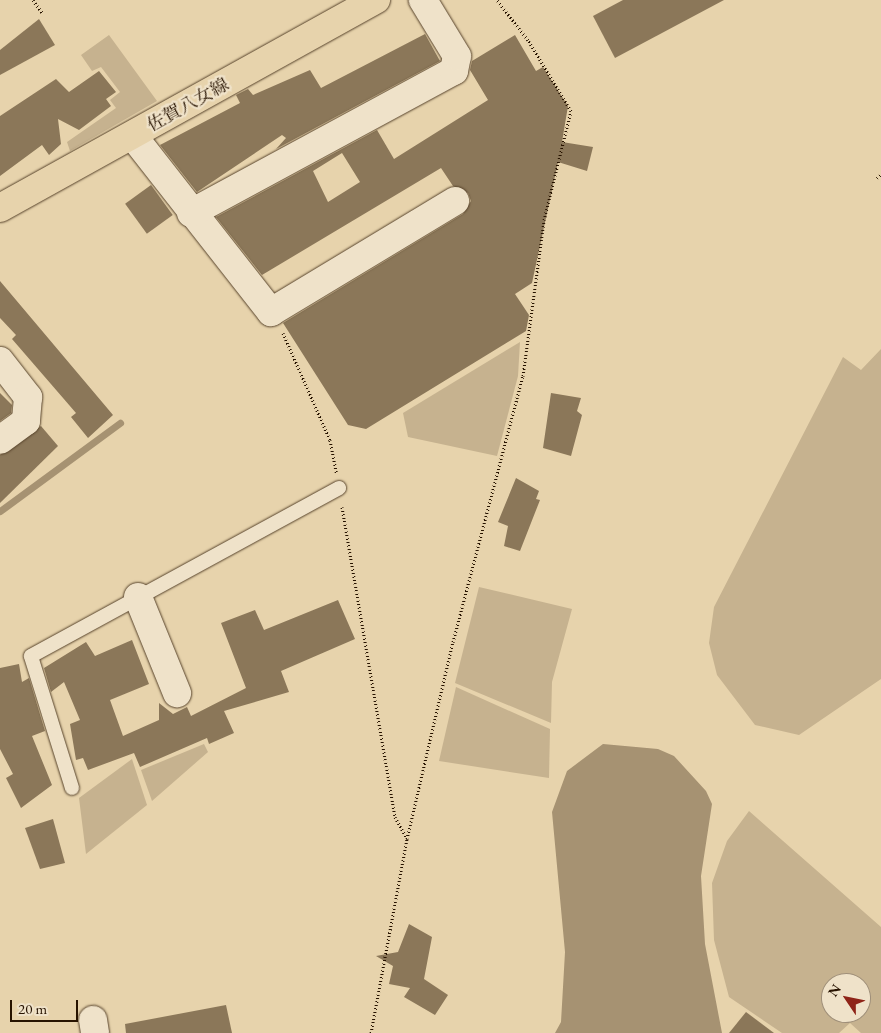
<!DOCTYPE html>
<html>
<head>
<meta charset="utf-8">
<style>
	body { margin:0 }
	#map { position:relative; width:881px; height:1033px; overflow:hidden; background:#e7d3ac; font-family:"EB Garamond","Noto Serif JP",serif }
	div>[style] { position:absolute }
	.green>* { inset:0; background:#c6b28f }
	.water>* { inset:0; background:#a69272 }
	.stream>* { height:7px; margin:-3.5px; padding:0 3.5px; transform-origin:3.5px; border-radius:3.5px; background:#a69272 }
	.building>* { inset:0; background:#8b7759; transform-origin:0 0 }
	.path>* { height:3px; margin-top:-1.5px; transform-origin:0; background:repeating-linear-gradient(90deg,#271300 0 1px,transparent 0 3.5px) }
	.roads { filter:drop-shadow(0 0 1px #57432b) drop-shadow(0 0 1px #57432b) }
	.lane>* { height:14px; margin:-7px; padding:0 7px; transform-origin:7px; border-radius:7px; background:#efe2c9 }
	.street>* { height:28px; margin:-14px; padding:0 14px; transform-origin:14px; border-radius:14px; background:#efe2c9 }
	.primary>* { height:28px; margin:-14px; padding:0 14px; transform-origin:14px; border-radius:14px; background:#e7d3ac }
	span { translate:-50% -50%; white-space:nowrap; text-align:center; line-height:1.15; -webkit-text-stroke:4.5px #efe2c9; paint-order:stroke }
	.street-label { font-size:18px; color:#271300 }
	.north { position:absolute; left:821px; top:973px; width:50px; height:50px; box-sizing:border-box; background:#efe2c9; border:1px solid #9f8f79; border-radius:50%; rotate:304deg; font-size:14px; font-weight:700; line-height:20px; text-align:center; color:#271300 }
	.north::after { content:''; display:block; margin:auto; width:18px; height:22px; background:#8f2418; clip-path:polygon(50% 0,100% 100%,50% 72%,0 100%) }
	.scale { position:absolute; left:10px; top:1000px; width:68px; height:22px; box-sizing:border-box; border:2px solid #271300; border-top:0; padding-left:6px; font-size:15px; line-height:18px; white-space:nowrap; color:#271300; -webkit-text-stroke:4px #efe2c9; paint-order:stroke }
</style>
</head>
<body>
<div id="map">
	<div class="green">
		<i style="clip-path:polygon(109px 35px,157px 101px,70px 151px,67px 142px,116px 108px,110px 100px,120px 92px,101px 67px,92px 71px,81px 55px)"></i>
		<i style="clip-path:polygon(520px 342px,518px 376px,497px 456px,408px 437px,403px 413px)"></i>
		<i style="clip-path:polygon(881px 349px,881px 679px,799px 735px,755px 725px,717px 675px,709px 643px,714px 607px,843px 357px,861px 370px)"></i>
		<i style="clip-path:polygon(479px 587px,572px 609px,552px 682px,551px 723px,455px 683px)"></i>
		<i style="clip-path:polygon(456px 687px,550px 729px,549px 778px,439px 761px)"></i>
		<i style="clip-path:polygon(204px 744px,208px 752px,152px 801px,141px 770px)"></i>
		<i style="clip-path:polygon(132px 759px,147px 805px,86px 854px,79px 798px)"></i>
		<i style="clip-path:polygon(evenodd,749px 811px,881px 927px,881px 1033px,861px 1033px,850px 1023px,839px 1033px,782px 1033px,729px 997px,714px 940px,712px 883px,727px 841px,749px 811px,831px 983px,861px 983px,861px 1013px,831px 1013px,831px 983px)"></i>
	</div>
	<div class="water">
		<i style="clip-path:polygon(603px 744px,658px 749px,674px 756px,706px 791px,712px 804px,701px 876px,705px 944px,722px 1033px,555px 1033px,561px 1022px,565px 952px,552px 812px,567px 771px)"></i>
	</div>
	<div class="stream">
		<i style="left:0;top:511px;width:149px;rotate:-36.3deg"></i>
	</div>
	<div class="building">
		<i style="clip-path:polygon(623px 0,724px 0,615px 58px,593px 16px)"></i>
		<i style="clip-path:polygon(39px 19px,55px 45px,0 75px,0 50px)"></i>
		<i style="clip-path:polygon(425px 34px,440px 61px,276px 149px,286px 138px,282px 135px,197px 192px,160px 145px,240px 103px,236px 95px,248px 89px,253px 95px,310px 70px,321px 88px)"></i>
		<i style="clip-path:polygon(evenodd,515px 35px,536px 71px,543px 67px,568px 106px,562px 142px,593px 147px,587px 171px,558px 162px,532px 283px,515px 294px,529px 315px,526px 331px,366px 429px,348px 425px,283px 323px,463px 214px,471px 201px,468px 193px,453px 186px,441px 168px,262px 275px,216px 217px,377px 130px,394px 159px,488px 100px,470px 70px,472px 61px,515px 35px,342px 153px,360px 182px,328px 202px,313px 171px,342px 153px)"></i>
		<i style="clip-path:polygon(99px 71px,116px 92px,106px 99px,111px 106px,79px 130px,58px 119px,61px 144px,49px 155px,42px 145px,0 176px,0 116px,56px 79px,69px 92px)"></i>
		<i style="left:151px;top:185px;width:37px;height:32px;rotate:54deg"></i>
		<i style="clip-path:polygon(0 281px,113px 415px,88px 438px,71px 417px,76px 413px,12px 339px,16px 335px,0 318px)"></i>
		<i style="clip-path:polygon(0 393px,12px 405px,11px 413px,0 421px)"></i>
		<i style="clip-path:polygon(551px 393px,581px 398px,577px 411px,582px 415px,571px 456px,543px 448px)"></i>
		<i style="clip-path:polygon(41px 426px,58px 446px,0 503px,0 455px)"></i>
		<i style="clip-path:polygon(516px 478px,539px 491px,536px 499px,540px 500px,520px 551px,504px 546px,508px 526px,498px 522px)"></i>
		<i style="clip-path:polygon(338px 600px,355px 639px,281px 671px,289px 692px,224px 711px,234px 733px,209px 744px,207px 738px,140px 767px,134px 753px,88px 770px,83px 758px,76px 760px,70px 724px,80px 720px,64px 682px,51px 692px,44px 668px,86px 642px,95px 656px,132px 640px,149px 684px,110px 700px,123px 736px,159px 720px,159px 703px,173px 714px,187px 707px,191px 716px,246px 688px,221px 623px,255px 610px,264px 630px)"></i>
		<i style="clip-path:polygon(19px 664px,22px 682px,29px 678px,45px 731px,32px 736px,52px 785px,21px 808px,6px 778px,13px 774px,0 749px,0 668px)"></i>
		<i style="clip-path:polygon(53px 819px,65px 863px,40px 869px,25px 828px)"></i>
		<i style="clip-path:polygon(409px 924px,432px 937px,424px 979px,448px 995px,435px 1015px,404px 997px,410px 988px,389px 984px,393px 966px,376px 956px,398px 952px)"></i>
		<i style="clip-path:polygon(226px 1005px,232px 1033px,126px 1033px,125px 1024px)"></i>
		<i style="clip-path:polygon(746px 1012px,774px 1033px,729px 1033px)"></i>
	</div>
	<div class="path">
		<i style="left:33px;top:0;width:17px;rotate:54deg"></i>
		<i style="left:877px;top:178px;width:6px;rotate:-45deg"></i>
		<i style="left:283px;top:333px;width:117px;rotate:66.3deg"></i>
		<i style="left:330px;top:440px;width:33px;rotate:79deg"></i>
		<i style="left:342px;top:507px;width:314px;rotate:80.3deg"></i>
		<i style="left:395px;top:817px;width:25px;rotate:61deg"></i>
		<i style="left:371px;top:1033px;width:197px;rotate:-79.5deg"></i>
		<i style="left:407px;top:839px;width:202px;rotate:-76.9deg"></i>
		<i style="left:453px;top:642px;width:275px;rotate:-75.3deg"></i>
		<i style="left:523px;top:376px;width:157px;rotate:-82.3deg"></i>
		<i style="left:544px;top:220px;width:112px;rotate:-76.1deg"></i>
		<i style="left:571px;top:111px;width:83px;rotate:-121.2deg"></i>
		<i style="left:528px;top:40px;width:51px;rotate:-127.8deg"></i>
	</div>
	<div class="roads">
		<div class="lane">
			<i style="left:72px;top:788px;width:138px;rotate:-107.3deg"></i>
			<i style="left:31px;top:656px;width:351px;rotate:-28.6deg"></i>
		</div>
		<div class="street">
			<i style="left:133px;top:136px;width:224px;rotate:51.9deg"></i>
			<i style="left:271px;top:312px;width:215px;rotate:-31.1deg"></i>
			<i style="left:191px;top:213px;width:299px;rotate:-28.4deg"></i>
			<i style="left:454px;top:71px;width:15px;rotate:-79deg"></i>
			<i style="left:457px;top:56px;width:66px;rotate:-121.3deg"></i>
			<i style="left:0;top:361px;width:46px;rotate:52.1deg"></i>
			<i style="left:28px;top:397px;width:24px;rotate:95deg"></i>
			<i style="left:26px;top:421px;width:32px;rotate:144deg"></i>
			<i style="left:138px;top:597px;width:104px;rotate:67.9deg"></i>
			<i style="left:93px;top:1020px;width:13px;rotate:81deg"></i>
		</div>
		<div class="primary">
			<i style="left:0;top:208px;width:430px;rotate:-29deg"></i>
		</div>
	</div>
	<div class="street-label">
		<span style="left:188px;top:105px;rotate:-29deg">佐賀八女線</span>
	</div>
	<div class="north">N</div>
	<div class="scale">20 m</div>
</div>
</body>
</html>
